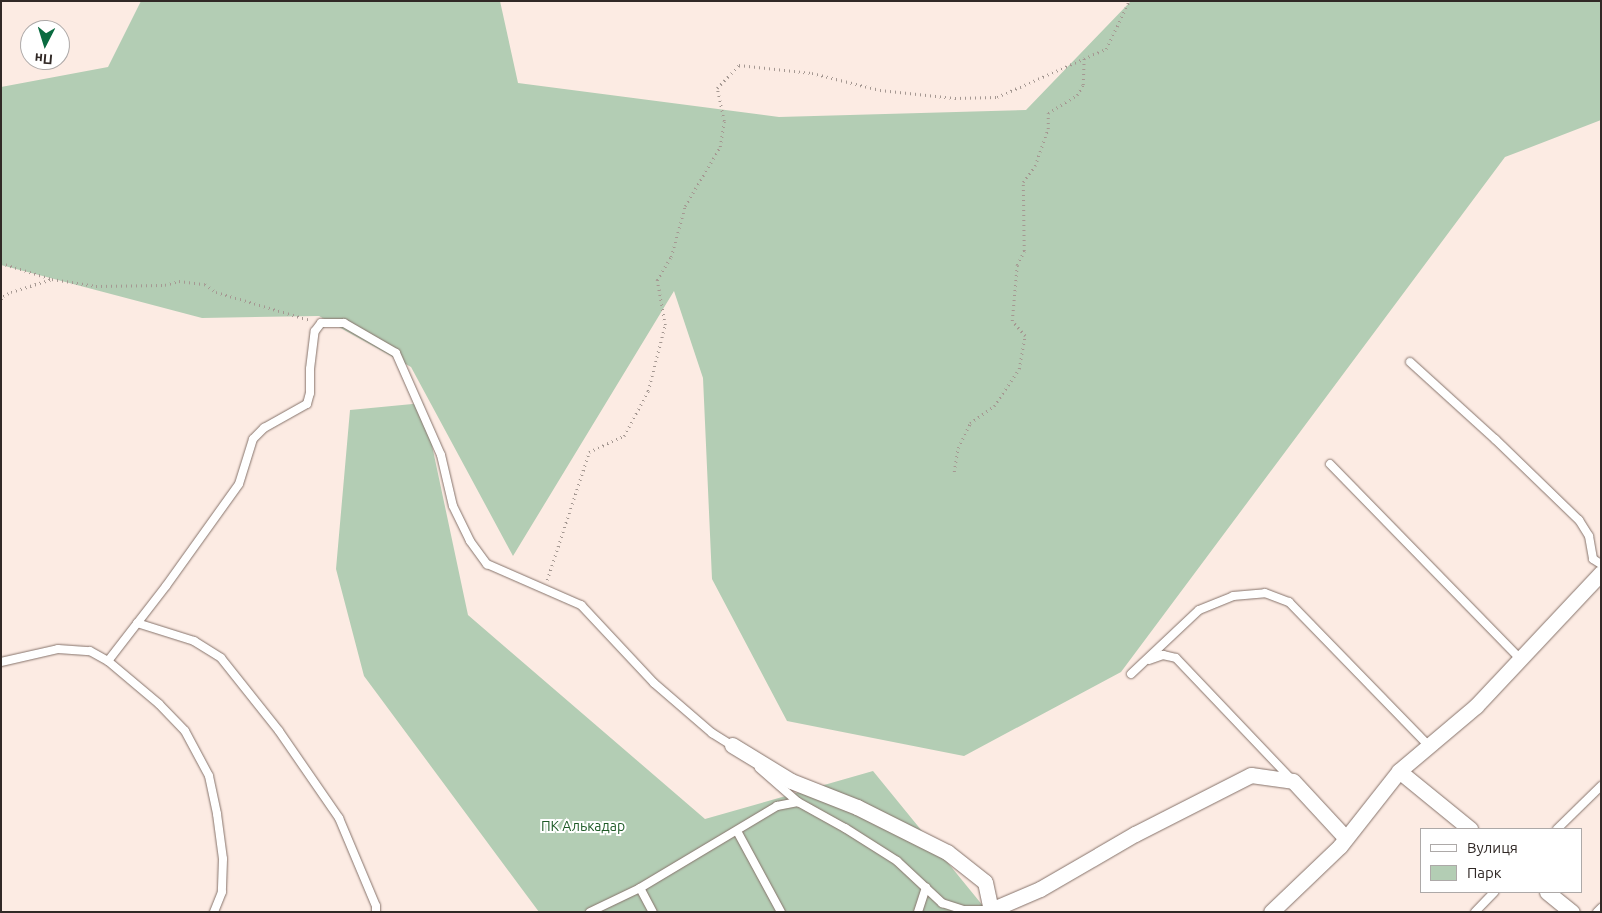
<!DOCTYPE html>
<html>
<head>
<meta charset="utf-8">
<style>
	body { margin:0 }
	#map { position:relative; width:1602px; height:913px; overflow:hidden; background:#fcebe3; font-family:Ubuntu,sans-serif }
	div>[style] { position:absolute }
	.green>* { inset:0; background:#b3cdb4 }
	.path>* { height:2.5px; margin-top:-1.25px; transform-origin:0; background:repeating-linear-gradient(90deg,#a59892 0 1px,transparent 0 5px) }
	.roads { filter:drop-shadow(0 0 1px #86736b) drop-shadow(0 0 1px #86736b) }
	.service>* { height:8px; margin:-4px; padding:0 4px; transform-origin:4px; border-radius:4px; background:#fff }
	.minor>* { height:15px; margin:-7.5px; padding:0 7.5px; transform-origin:7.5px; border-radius:7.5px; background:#fff }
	span { translate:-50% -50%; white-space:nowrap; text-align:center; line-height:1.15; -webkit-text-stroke:4px #fff; paint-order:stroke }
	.park-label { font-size:14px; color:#1e5a26 }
	.frame { position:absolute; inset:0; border:2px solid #312926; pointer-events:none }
	.legend { position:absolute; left:1420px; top:828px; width:162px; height:65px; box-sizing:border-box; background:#fff; border:1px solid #ada9a8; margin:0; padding:6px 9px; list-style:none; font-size:15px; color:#312926 }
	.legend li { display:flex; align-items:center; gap:10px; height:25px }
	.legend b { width:25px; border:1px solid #ada9a8 }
	.north { position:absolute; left:20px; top:20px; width:50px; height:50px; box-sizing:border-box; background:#fff; border:1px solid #ada9a8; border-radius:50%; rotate:185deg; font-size:14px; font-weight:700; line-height:20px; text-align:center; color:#312926 }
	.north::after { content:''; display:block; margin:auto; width:18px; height:22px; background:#0a6b40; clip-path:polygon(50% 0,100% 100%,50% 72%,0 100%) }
</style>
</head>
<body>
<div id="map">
	<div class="green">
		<i style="clip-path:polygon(141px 1px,500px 1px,518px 83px,779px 117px,1026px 110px,1131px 1px,1601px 1px,1601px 120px,1505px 157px,1121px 672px,964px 756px,787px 721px,712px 579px,703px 378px,674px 291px,513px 556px,411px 367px,319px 316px,202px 318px,1px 265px,1px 87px,108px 67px)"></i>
		<i style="clip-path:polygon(423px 403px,468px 615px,705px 819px,873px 771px,988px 912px,539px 912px,364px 676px,336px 569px,350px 410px)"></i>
	</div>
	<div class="path">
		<i style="left:1px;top:263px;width:53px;rotate:17.4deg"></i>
		<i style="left:1px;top:299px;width:4px;rotate:-56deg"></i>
		<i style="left:3px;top:296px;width:9px;rotate:-27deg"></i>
		<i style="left:11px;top:292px;width:43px;rotate:-17.6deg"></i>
		<i style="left:52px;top:279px;width:45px;rotate:9deg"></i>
		<i style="left:96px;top:286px;width:69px;rotate:-0.8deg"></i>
		<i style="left:165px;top:285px;width:15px;rotate:-16deg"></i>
		<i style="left:179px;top:281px;width:26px;rotate:7deg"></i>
		<i style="left:205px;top:284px;width:14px;rotate:36deg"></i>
		<i style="left:216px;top:292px;width:98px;rotate:16.6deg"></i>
		<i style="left:954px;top:472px;width:24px;rotate:-81deg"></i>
		<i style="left:958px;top:448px;width:28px;rotate:-64deg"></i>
		<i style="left:970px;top:423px;width:29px;rotate:-35deg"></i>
		<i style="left:994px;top:406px;width:45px;rotate:-56deg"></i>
		<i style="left:1019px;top:369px;width:34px;rotate:-80deg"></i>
		<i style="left:1025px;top:336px;width:20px;rotate:-131deg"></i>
		<i style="left:1012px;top:321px;width:56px;rotate:-84.9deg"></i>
		<i style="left:1017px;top:265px;width:16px;rotate:-63deg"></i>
		<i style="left:1024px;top:251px;width:69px;rotate:-90.8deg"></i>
		<i style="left:1023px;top:182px;width:20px;rotate:-53deg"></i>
		<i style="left:1035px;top:166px;width:39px;rotate:-71deg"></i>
		<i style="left:1048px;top:129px;width:16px;rotate:-90deg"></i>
		<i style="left:1048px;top:113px;width:34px;rotate:-32deg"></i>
		<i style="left:1077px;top:95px;width:12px;rotate:-59deg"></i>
		<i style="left:1083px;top:85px;width:27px;rotate:-88deg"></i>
		<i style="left:547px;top:580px;width:135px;rotate:-71.8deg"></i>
		<i style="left:589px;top:452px;width:38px;rotate:-25deg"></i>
		<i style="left:624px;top:436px;width:51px;rotate:-61.9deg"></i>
		<i style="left:648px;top:391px;width:68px;rotate:-75.6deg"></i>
		<i style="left:665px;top:325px;width:46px;rotate:-100.1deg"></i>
		<i style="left:657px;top:280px;width:27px;rotate:-59deg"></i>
		<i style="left:671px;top:257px;width:53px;rotate:-74.6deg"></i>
		<i style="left:685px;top:206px;width:69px;rotate:-59.3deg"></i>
		<i style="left:720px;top:147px;width:26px;rotate:-81deg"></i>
		<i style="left:724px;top:121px;width:34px;rotate:-102deg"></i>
		<i style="left:717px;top:88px;width:32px;rotate:-46deg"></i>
		<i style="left:739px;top:65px;width:73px;rotate:6.3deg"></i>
		<i style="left:812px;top:73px;width:70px;rotate:14deg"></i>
		<i style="left:880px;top:90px;width:75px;rotate:6.1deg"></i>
		<i style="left:955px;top:98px;width:42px;rotate:-1.4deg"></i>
		<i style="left:997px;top:97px;width:119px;rotate:-23.8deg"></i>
		<i style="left:1106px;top:49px;width:53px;rotate:-64.4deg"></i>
	</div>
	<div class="roads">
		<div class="service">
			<i style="left:1410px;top:362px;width:115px;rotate:42.2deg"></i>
			<i style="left:1495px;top:439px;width:117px;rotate:44deg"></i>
			<i style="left:1579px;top:520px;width:19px;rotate:58deg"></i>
			<i style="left:1589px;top:536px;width:23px;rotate:80deg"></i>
			<i style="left:1593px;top:559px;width:9px;rotate:32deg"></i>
			<i style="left:1330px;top:464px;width:272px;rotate:45.7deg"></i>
			<i style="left:137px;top:623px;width:60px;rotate:17.5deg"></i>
			<i style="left:194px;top:641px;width:32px;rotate:32deg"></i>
			<i style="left:221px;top:658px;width:93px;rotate:51.5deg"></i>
			<i style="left:279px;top:731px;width:106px;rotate:55.4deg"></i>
			<i style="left:339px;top:818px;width:95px;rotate:67.2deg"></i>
			<i style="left:376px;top:906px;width:6px;rotate:90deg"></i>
			<i style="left:1149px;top:660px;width:15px;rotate:-20deg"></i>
			<i style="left:1163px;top:655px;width:13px;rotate:13deg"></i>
			<i style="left:1176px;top:658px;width:168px;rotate:46.4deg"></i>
			<i style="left:108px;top:661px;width:95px;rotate:-52.3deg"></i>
			<i style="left:166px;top:586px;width:125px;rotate:-54.4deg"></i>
			<i style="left:239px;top:484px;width:47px;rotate:-72.7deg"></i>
			<i style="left:253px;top:439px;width:16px;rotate:-45deg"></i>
			<i style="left:264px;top:428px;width:49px;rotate:-29.2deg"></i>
			<i style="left:307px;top:404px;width:11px;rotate:-75deg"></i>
			<i style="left:310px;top:393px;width:24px;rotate:-90deg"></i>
			<i style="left:310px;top:369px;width:38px;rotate:-83deg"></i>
			<i style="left:315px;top:331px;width:10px;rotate:-53deg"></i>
			<i style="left:321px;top:323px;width:23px"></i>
			<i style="left:344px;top:323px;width:60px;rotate:30deg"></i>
			<i style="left:396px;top:353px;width:111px;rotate:66.2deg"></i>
			<i style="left:441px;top:455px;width:52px;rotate:76.8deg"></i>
			<i style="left:453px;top:506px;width:39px;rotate:64deg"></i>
			<i style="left:470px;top:541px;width:29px;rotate:54deg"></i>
			<i style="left:487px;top:564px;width:103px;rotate:23.6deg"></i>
			<i style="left:581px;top:605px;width:107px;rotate:46.9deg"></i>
			<i style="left:654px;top:683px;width:77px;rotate:40.8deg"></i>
			<i style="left:712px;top:733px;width:25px;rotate:32deg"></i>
			<i style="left:1px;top:662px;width:58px;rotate:-12.8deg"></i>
			<i style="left:58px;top:649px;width:32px;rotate:4deg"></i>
			<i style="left:90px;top:651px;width:21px;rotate:29deg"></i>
			<i style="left:108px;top:661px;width:67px;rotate:40.1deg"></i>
			<i style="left:159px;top:704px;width:37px;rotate:46deg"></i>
			<i style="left:185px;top:731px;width:51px;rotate:61.9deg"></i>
			<i style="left:209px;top:776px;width:39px;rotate:78deg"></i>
			<i style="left:217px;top:814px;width:45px;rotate:82.4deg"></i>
			<i style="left:223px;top:859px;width:33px;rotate:92deg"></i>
			<i style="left:222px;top:892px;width:22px;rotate:112deg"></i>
			<i style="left:1131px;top:674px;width:93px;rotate:-43.3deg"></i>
			<i style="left:1199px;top:610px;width:37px;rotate:-22deg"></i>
			<i style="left:1233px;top:596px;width:32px;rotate:-5deg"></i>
			<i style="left:1265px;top:593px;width:26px;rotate:21deg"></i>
			<i style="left:1289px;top:602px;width:201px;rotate:45.8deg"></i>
			<i style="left:759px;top:768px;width:52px;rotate:41.1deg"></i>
			<i style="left:1557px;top:829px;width:62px;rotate:-44.3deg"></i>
			<i style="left:737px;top:831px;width:92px;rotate:61.5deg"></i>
			<i style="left:640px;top:888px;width:27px;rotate:62deg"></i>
			<i style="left:590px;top:912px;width:55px;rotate:-25.6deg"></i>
			<i style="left:640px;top:888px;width:160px;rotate:-30.9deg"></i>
			<i style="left:777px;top:806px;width:21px;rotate:-11deg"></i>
			<i style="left:798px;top:802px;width:54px;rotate:29deg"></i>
			<i style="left:845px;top:828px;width:62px;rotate:32.4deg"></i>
			<i style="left:897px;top:861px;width:62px;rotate:43deg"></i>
			<i style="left:942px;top:903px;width:22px;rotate:18deg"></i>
			<i style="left:963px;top:910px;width:28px"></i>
			<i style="left:918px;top:912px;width:26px;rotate:-72deg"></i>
			<i style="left:1475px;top:912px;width:28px;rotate:-46deg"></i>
			<i style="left:1597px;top:912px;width:6px;rotate:-45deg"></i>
		</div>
		<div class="minor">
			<i style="left:732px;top:745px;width:69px;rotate:31.4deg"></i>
			<i style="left:791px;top:781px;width:71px;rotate:21.5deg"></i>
			<i style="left:857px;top:807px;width:101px;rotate:26.6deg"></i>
			<i style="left:947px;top:852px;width:48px;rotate:38.3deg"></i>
			<i style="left:985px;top:882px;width:29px;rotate:78deg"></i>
			<i style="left:991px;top:910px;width:53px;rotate:-23.2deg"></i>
			<i style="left:1040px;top:889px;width:110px;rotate:-30.1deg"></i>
			<i style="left:1135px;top:834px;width:130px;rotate:-27deg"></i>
			<i style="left:1251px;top:775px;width:42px;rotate:8.1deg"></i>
			<i style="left:1293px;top:781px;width:74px;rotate:47.2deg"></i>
			<i style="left:1399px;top:771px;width:92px;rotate:39.2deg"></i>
			<i style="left:1547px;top:892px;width:32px;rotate:39deg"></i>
			<i style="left:1271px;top:912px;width:95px;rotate:-43.7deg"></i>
			<i style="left:1340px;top:846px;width:95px;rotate:-51.8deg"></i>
			<i style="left:1399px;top:771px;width:101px;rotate:-40.2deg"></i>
			<i style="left:1476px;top:706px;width:183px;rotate:-46.8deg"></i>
		</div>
	</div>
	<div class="park-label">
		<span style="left:583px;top:826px">ПК Алькадар</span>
	</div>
	<div class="frame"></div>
	<ul class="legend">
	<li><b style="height:6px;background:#fff"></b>Вулиця</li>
	<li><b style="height:14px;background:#b3cdb4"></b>Парк</li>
	</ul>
	<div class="north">Пн</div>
</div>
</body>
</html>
